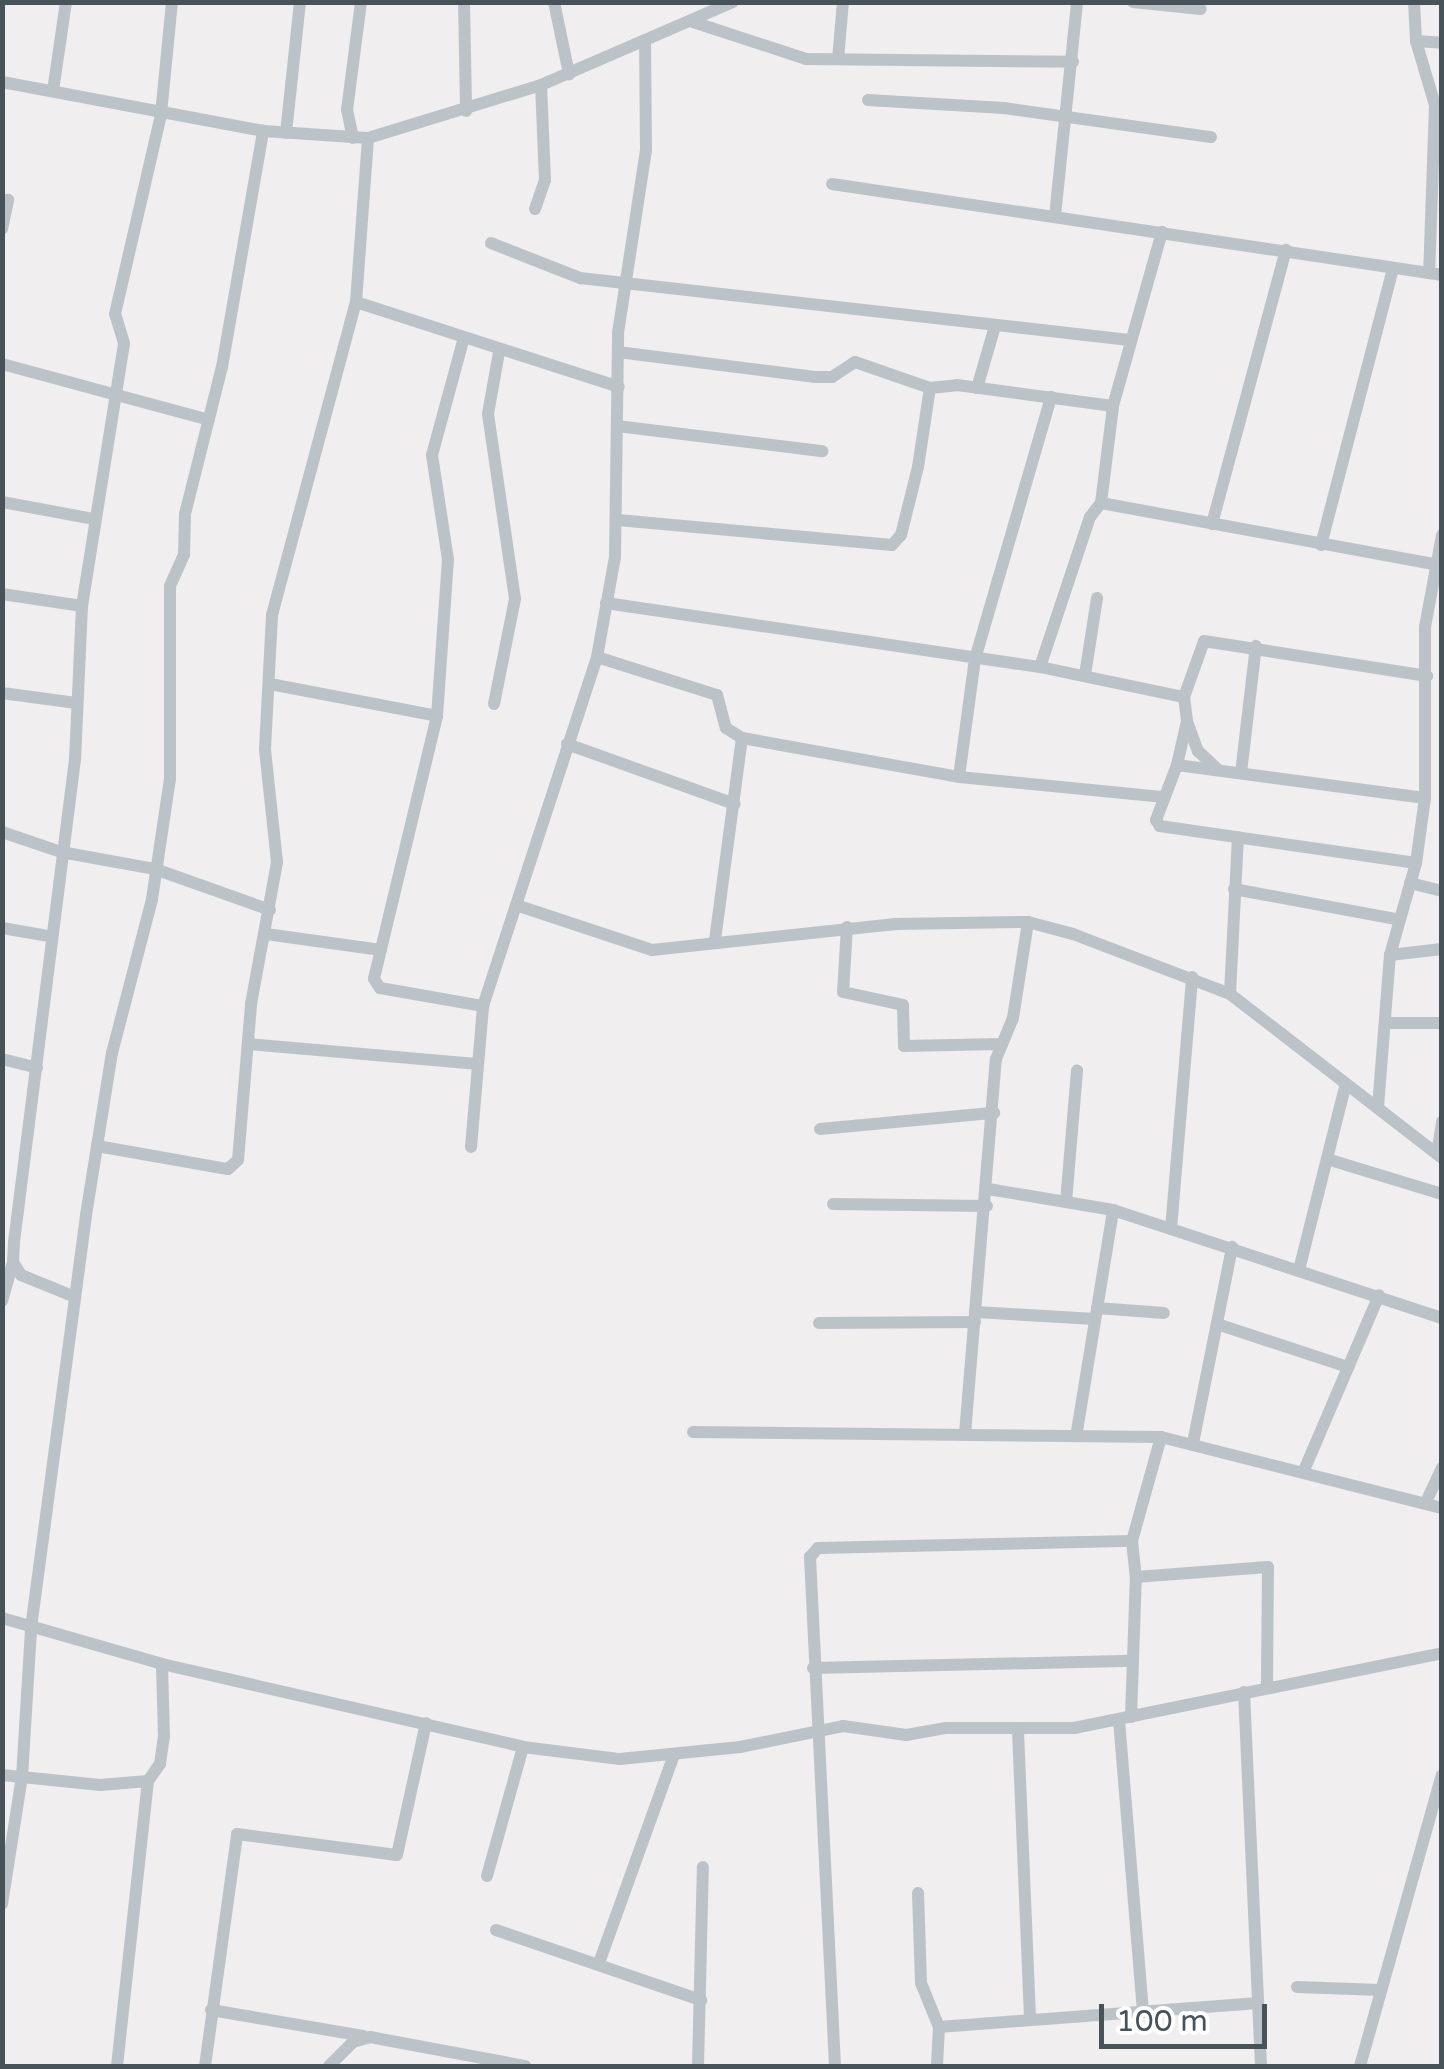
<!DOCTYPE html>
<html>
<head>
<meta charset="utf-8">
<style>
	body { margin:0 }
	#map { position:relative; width:1444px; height:2069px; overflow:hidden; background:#f0eeee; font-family:"Varela Round",sans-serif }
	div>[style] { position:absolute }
	.minor>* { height:12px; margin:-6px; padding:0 6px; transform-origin:6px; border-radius:6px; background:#bbc3c9 }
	span { translate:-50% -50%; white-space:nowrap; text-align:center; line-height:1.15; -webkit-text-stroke:9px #fff; paint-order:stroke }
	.frame { position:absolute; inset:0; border:5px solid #485359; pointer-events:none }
	.scale { position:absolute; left:1099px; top:2004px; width:168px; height:45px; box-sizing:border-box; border:5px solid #485359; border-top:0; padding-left:12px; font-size:30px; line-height:35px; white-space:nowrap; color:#485359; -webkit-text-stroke:8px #fff; paint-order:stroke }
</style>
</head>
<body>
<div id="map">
	<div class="minor">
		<i style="left:464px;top:2px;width:109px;rotate:88.9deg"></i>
		<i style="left:554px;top:2px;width:74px;rotate:78.2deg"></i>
		<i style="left:1133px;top:2px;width:68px;rotate:5.9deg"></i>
		<i style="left:1414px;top:2px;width:39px;rotate:87deg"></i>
		<i style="left:1416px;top:41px;width:67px;rotate:73.5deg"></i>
		<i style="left:1435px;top:105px;width:168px;rotate:92deg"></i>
		<i style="left:693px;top:22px;width:119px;rotate:18.1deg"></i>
		<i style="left:806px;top:59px;width:267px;rotate:0.6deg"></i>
		<i style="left:1416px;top:41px;width:26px;rotate:4deg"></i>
		<i style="left:838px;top:59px;width:57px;rotate:-85deg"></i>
		<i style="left:2px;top:82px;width:266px;rotate:10.6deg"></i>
		<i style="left:263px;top:131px;width:105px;rotate:3.8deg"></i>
		<i style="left:368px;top:138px;width:181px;rotate:-17deg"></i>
		<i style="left:541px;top:85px;width:209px;rotate:-23.4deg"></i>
		<i style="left:53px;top:91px;width:90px;rotate:-81.7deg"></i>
		<i style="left:868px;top:100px;width:136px;rotate:3.4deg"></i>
		<i style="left:1004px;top:108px;width:209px;rotate:8deg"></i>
		<i style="left:286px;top:133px;width:132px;rotate:-83.9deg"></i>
		<i style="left:353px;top:138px;width:29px;rotate:-102deg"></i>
		<i style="left:347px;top:110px;width:109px;rotate:-82.6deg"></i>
		<i style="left:832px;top:184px;width:617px;rotate:8.48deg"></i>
		<i style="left:535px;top:209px;width:31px;rotate:-71deg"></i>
		<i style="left:545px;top:180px;width:95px;rotate:-92.4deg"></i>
		<i style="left:1055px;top:216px;width:215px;rotate:-84.1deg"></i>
		<i style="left:2px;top:229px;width:30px;rotate:-78deg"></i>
		<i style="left:491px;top:243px;width:96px;rotate:21.5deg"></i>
		<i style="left:580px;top:278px;width:553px;rotate:6.43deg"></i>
		<i style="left:356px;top:302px;width:276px;rotate:17.9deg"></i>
		<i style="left:463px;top:341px;width:118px;rotate:105.2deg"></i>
		<i style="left:432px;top:455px;width:105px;rotate:81.3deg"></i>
		<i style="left:448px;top:559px;width:157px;rotate:94deg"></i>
		<i style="left:437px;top:716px;width:270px;rotate:103.5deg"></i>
		<i style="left:374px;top:979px;width:11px;rotate:56deg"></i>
		<i style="left:380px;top:988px;width:105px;rotate:9.9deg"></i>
		<i style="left:618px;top:352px;width:199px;rotate:7.2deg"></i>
		<i style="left:815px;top:377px;width:17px"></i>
		<i style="left:832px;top:377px;width:27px;rotate:-33deg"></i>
		<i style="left:855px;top:362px;width:79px;rotate:19.1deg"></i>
		<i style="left:930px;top:388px;width:27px;rotate:-6deg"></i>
		<i style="left:957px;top:385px;width:157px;rotate:7.7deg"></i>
		<i style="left:2px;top:364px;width:214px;rotate:15.1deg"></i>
		<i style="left:977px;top:388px;width:65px;rotate:-73.8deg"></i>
		<i style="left:617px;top:426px;width:207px;rotate:7deg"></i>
		<i style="left:2px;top:502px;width:94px;rotate:10.5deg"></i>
		<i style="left:1101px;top:503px;width:338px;rotate:10.4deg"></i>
		<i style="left:618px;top:520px;width:275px;rotate:5.2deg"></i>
		<i style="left:892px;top:545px;width:13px;rotate:-48deg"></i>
		<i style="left:901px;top:535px;width:70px;rotate:-76deg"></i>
		<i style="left:918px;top:467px;width:80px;rotate:-81.4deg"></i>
		<i style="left:1212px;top:524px;width:284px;rotate:-74.9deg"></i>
		<i style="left:1321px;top:545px;width:286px;rotate:-75.4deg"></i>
		<i style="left:2px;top:594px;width:81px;rotate:8.5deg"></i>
		<i style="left:606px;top:603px;width:439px;rotate:8.4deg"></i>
		<i style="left:1040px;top:667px;width:147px;rotate:11.8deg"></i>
		<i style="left:597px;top:657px;width:126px;rotate:17.6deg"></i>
		<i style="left:717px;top:695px;width:34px;rotate:75deg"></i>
		<i style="left:726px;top:728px;width:19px;rotate:32deg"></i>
		<i style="left:742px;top:738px;width:220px;rotate:10.2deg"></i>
		<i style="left:959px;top:777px;width:206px;rotate:5.6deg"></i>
		<i style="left:1040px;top:667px;width:158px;rotate:-71.6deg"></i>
		<i style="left:1090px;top:517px;width:18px;rotate:-52deg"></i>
		<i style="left:1101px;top:503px;width:98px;rotate:-82.9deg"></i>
		<i style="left:1113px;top:406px;width:181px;rotate:-74.3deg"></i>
		<i style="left:1085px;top:675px;width:78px;rotate:-81.1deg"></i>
		<i style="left:270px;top:684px;width:170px;rotate:10.8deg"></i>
		<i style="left:2px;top:693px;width:75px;rotate:7.7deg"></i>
		<i style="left:494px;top:704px;width:107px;rotate:-78.7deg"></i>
		<i style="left:515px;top:599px;width:187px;rotate:-98.3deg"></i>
		<i style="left:488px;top:414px;width:63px;rotate:-79.9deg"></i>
		<i style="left:1188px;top:724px;width:29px;rotate:70deg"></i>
		<i style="left:1198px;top:751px;width:26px;rotate:43deg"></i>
		<i style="left:567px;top:744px;width:178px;rotate:19.7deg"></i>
		<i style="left:1177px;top:765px;width:250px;rotate:7.6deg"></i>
		<i style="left:1241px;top:773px;width:128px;rotate:-83.3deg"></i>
		<i style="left:959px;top:777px;width:119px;rotate:-82.3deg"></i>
		<i style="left:975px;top:659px;width:273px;rotate:-73.8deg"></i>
		<i style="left:2px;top:832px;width:62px;rotate:18.7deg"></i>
		<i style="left:61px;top:852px;width:96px;rotate:10.3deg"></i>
		<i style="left:155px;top:869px;width:122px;rotate:19.6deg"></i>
		<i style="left:1416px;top:863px;width:259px;rotate:-171.8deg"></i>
		<i style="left:1160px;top:826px;width:7px;rotate:-124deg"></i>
		<i style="left:1156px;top:820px;width:59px;rotate:-69.1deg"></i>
		<i style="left:1177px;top:765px;width:45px;rotate:-77.2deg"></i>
		<i style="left:1187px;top:721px;width:24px;rotate:-97deg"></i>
		<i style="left:1184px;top:697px;width:59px;rotate:-70.3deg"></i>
		<i style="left:1204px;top:641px;width:226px;rotate:8.9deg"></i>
		<i style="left:1410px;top:883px;width:33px;rotate:14deg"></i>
		<i style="left:1234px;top:889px;width:165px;rotate:10.5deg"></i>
		<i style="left:519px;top:906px;width:140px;rotate:18.3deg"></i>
		<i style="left:652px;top:950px;width:245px;rotate:-6.1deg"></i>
		<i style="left:896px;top:924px;width:132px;rotate:-0.9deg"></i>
		<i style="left:1028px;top:922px;width:47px;rotate:14.9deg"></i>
		<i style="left:1073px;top:934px;width:168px;rotate:20.9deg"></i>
		<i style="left:1230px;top:994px;width:268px;rotate:37.7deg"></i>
		<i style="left:847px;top:927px;width:65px;rotate:93.5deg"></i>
		<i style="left:843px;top:992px;width:61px;rotate:12.2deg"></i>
		<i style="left:903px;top:1005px;width:41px;rotate:88.6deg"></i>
		<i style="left:904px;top:1046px;width:97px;rotate:-1.2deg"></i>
		<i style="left:2px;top:928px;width:48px;rotate:9.7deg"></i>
		<i style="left:266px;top:934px;width:116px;rotate:7.9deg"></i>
		<i style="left:715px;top:940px;width:204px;rotate:-82.4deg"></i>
		<i style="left:1390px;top:955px;width:52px;rotate:-6.6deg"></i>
		<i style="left:1230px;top:994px;width:157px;rotate:-87.1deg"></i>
		<i style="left:1389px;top:1023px;width:53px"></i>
		<i style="left:249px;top:1044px;width:228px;rotate:5deg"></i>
		<i style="left:2px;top:1059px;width:36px;rotate:14deg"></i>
		<i style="left:1378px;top:1107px;width:152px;rotate:-85.5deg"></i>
		<i style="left:1390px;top:955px;width:96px;rotate:-74.2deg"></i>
		<i style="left:1416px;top:863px;width:66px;rotate:-82.1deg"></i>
		<i style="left:1425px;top:798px;width:171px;rotate:-90deg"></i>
		<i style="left:1425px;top:627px;width:94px;rotate:-79.5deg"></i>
		<i style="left:820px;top:1129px;width:175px;rotate:-5.3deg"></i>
		<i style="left:97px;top:1146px;width:133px;rotate:10deg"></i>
		<i style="left:228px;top:1169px;width:13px;rotate:-42deg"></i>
		<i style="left:238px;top:1160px;width:157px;rotate:-85.2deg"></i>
		<i style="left:251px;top:1004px;width:144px;rotate:-79.6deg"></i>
		<i style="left:277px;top:862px;width:114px;rotate:-96.1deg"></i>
		<i style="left:265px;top:749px;width:134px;rotate:-87deg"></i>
		<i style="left:272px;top:615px;width:324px;rotate:-75deg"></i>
		<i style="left:356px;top:302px;width:164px;rotate:-85.8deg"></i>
		<i style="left:471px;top:1147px;width:142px;rotate:-85.1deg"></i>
		<i style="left:483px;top:1006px;width:367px;rotate:-71.9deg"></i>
		<i style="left:597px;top:657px;width:102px;rotate:-79.8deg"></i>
		<i style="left:615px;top:557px;width:224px;rotate:-89.2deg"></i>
		<i style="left:618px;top:333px;width:185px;rotate:-81.3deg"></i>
		<i style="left:646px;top:150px;width:110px;rotate:-90.5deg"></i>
		<i style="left:1437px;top:1154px;width:33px;rotate:-81deg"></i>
		<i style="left:1327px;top:1159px;width:120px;rotate:16.9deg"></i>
		<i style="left:988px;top:1189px;width:127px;rotate:9.5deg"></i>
		<i style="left:1113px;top:1210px;width:346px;rotate:18.2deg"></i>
		<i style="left:1066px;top:1202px;width:132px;rotate:-85.2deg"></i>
		<i style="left:833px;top:1204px;width:154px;rotate:0.7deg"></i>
		<i style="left:1171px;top:1229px;width:253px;rotate:-85.2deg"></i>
		<i style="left:1299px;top:1270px;width:189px;rotate:-75.9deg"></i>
		<i style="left:75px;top:1297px;width:58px;rotate:-157.8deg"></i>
		<i style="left:21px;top:1275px;width:15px;rotate:-122deg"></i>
		<i style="left:13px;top:1262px;width:20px;rotate:-87deg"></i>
		<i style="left:14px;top:1242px;width:486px;rotate:-82.8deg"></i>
		<i style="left:75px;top:760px;width:154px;rotate:-87.4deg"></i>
		<i style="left:82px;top:606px;width:266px;rotate:-80.9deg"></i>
		<i style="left:124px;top:343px;width:30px;rotate:-107deg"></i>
		<i style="left:115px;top:314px;width:205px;rotate:-77deg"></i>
		<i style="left:161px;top:114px;width:113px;rotate:-84.4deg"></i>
		<i style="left:2px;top:1301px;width:41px;rotate:-74.2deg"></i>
		<i style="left:1097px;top:1308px;width:67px;rotate:4.3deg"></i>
		<i style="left:976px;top:1312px;width:119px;rotate:3.4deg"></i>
		<i style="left:819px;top:1323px;width:156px;rotate:-0.4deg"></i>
		<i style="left:1217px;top:1324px;width:138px;rotate:18.2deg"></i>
		<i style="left:1077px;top:1431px;width:224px;rotate:-80.7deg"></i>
		<i style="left:693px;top:1432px;width:468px;rotate:0.6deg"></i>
		<i style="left:1161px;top:1437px;width:290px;rotate:14.2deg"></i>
		<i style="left:965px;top:1434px;width:376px;rotate:-85.3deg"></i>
		<i style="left:996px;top:1059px;width:44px;rotate:-67.5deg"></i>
		<i style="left:1013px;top:1018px;width:97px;rotate:-81.1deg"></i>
		<i style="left:1193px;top:1443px;width:200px;rotate:-78.7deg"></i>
		<i style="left:1305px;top:1468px;width:188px;rotate:-66.8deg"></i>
		<i style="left:1426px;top:1502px;width:38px;rotate:-65deg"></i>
		<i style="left:1132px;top:1541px;width:36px;rotate:84deg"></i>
		<i style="left:1136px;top:1577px;width:132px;rotate:-4.3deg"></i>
		<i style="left:1268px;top:1567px;width:120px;rotate:90.5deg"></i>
		<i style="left:2px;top:1618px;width:166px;rotate:16deg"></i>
		<i style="left:162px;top:1664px;width:370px;rotate:12.9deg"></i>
		<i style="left:523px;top:1747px;width:98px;rotate:7.1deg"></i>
		<i style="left:620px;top:1759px;width:121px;rotate:-5.7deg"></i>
		<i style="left:740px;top:1747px;width:105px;rotate:-11.5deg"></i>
		<i style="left:843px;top:1726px;width:64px;rotate:8.1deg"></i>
		<i style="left:906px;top:1735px;width:41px;rotate:-9.9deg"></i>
		<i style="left:946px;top:1728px;width:128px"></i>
		<i style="left:1074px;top:1728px;width:376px;rotate:-11.5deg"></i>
		<i style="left:813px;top:1668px;width:320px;rotate:-1.3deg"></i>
		<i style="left:1244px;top:1692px;width:374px;rotate:87.4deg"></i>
		<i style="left:1131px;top:1717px;width:140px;rotate:-88deg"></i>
		<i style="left:1119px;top:1720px;width:293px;rotate:85.3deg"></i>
		<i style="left:1018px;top:1731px;width:286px;rotate:87.6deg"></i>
		<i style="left:2px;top:1775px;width:99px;rotate:5.8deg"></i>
		<i style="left:100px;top:1785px;width:48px;rotate:-4.8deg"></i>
		<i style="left:148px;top:1781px;width:21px;rotate:-55deg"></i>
		<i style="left:160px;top:1764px;width:27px;rotate:-82deg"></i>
		<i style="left:164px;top:1737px;width:73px;rotate:-91.6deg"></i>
		<i style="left:487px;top:1876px;width:134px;rotate:-74.4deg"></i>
		<i style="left:918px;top:1893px;width:90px;rotate:88.1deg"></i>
		<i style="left:921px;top:1983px;width:48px;rotate:67.8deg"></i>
		<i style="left:939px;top:2027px;width:39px;rotate:93deg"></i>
		<i style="left:2px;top:1904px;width:129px;rotate:-81.1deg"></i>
		<i style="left:22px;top:1777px;width:149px;rotate:-86.5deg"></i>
		<i style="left:31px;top:1628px;width:417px;rotate:-82.4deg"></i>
		<i style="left:86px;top:1215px;width:164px;rotate:-80.9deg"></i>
		<i style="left:112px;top:1053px;width:159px;rotate:-75.4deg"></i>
		<i style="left:152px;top:899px;width:121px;rotate:-81.5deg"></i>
		<i style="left:170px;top:779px;width:193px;rotate:-90deg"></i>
		<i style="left:170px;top:586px;width:35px;rotate:-66deg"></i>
		<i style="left:184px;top:554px;width:40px;rotate:-88.6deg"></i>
		<i style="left:185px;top:514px;width:152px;rotate:-75.9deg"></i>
		<i style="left:222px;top:367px;width:240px;rotate:-80.1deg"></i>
		<i style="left:496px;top:1930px;width:217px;rotate:18.9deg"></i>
		<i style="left:599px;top:1963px;width:219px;rotate:-70.2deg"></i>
		<i style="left:1297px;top:1987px;width:84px;rotate:2deg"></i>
		<i style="left:211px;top:2010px;width:154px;rotate:9.7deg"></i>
		<i style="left:939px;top:2027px;width:317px;rotate:-4.3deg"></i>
		<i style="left:117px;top:2066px;width:287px;rotate:-83.8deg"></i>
		<i style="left:205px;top:2066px;width:234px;rotate:-82.1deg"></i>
		<i style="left:237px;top:1834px;width:161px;rotate:7.5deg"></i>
		<i style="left:397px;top:1855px;width:135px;rotate:-77.6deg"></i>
		<i style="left:329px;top:2066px;width:34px;rotate:-45deg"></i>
		<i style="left:353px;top:2042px;width:18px;rotate:-16deg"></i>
		<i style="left:370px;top:2037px;width:158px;rotate:10.6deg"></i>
		<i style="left:698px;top:2066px;width:199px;rotate:-88.6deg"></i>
		<i style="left:835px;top:2066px;width:510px;rotate:-92.81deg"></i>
		<i style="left:810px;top:1557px;width:12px;rotate:-48deg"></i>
		<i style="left:818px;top:1548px;width:314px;rotate:-1.3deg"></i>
		<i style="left:1132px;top:1541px;width:108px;rotate:-74.4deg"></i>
		<i style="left:1360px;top:2066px;width:302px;rotate:-74.3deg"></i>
	</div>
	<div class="frame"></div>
	<div class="scale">100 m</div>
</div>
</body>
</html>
